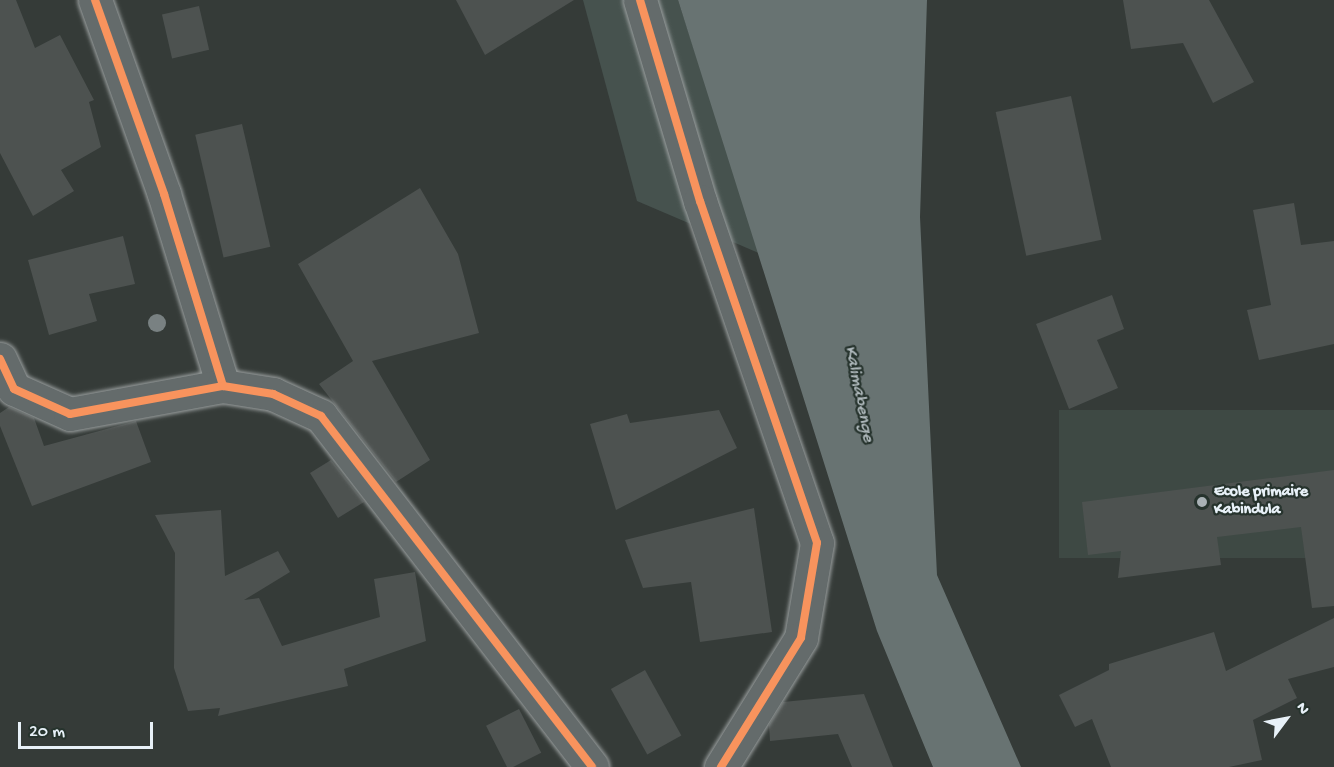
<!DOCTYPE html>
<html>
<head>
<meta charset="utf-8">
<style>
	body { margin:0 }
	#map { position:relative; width:1334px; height:767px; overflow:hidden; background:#353b38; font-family:"Gochi Hand",sans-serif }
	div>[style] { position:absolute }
	.built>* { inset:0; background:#3e4944; transform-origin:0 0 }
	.green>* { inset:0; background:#46524e }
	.water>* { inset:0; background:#687372 }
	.building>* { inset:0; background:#4d5250; transform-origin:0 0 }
	.roads { filter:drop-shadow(0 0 2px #9a9f9f) drop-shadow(0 0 2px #9a9f9f) }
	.street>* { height:33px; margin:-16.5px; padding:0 16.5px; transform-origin:16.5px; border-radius:16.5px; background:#646b6b }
	.cycleway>* { height:8px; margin:-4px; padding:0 4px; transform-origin:4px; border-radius:4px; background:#f8935d }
	.trees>* { width:18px; height:18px; margin:-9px; border-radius:50%; background:#798182 }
	.dots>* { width:16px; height:16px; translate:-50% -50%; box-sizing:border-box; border:3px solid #26332d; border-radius:50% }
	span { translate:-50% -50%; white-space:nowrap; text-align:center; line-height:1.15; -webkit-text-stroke:4.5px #26332d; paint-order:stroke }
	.poi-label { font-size:16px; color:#e8f1f8; font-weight:700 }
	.left { translate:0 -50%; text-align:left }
	.water-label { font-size:18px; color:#b1bbbe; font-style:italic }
	.north { position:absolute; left:1256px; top:689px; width:60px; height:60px; -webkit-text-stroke:4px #26332d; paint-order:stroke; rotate:58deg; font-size:16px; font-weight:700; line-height:24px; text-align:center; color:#e8f1f8 }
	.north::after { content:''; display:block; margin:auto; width:21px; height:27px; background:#e8f1f8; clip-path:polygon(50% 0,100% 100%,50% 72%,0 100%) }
	.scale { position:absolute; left:18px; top:722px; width:135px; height:27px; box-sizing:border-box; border:3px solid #e8f1f8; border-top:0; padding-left:8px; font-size:18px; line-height:21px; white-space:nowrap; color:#e8f1f8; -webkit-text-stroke:4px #26332d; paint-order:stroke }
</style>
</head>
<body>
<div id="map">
	<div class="built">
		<i style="left:1334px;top:410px;width:148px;height:275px;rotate:90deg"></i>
	</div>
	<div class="green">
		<i style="clip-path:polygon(583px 0,678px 0,761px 254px,637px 201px)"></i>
	</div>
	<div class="water">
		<i style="clip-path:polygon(678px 0,927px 0,920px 217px,937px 575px,1021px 767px,933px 767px,877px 631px)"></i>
	</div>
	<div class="building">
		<i style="clip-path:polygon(0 0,16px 0,35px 48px,60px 35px,94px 100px,89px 102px,101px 147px,61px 170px,74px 191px,33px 216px,0 153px)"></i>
		<i style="clip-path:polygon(456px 0,574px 0,485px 55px)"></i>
		<i style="clip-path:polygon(1123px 0,1209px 0,1254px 82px,1213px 103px,1183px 43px,1131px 49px)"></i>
		<i style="left:199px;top:6px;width:45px;height:38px;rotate:77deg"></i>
		<i style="left:1071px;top:96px;width:147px;height:77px;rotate:78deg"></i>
		<i style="left:242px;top:124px;width:126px;height:48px;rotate:77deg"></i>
		<i style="clip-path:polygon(420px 188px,458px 254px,479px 333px,372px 361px,430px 460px,396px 482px,319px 384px,353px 361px,298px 264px)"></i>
		<i style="clip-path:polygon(1294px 203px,1301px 245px,1334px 241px,1334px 344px,1259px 360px,1247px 310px,1271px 305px,1253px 210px)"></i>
		<i style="clip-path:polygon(123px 236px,135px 284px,89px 294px,97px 321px,49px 335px,28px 260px)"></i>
		<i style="clip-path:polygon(1112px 295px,1124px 329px,1097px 340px,1118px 388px,1069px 409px,1036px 324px)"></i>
		<i style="clip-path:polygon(9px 407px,34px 418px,44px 446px,136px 421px,151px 462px,32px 506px,0 426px,0 413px)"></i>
		<i style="clip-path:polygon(719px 410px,737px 448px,616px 510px,590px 424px,627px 414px,630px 423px)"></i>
		<i style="clip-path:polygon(331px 460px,364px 502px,338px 518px,310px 473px)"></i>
		<i style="clip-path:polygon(1334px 470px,1334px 606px,1312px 608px,1301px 527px,1217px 537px,1221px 565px,1118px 578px,1121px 551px,1088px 555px,1082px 502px)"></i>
		<i style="clip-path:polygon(754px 508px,772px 632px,700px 642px,691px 582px,643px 588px,625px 540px)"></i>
		<i style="clip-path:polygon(221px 510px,225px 576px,278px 551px,290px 572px,244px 600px,259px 598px,282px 646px,380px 617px,374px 579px,415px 572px,426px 641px,344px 669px,348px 686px,218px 716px,220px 708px,188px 711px,174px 668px,175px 553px,155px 515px)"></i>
		<i style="clip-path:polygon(1334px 618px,1334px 667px,1288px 679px,1297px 698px,1253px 720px,1262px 760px,1229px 767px,1111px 767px,1092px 719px,1075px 727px,1059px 695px,1109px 670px,1109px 664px,1214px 632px,1226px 671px)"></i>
		<i style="left:645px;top:670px;width:75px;height:39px;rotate:61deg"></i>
		<i style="clip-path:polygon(864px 694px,893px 767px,852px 767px,838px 734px,770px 741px,769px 725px,783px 702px)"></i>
		<i style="left:519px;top:709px;width:49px;height:37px;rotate:63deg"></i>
	</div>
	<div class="roads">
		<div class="street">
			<i style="left:95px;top:0;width:206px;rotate:70.4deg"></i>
			<i style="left:164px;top:194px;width:201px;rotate:72.9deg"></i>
			<i style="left:640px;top:0;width:210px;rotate:73.4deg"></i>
			<i style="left:700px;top:201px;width:361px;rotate:71.1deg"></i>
			<i style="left:817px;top:543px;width:96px;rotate:99.6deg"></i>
			<i style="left:801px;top:638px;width:152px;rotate:121.8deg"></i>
			<i style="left:0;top:359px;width:33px;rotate:65deg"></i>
			<i style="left:14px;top:389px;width:61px;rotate:24.1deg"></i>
			<i style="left:70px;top:414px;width:156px;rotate:-10.4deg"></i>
			<i style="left:223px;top:386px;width:51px;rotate:9.1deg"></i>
			<i style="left:273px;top:394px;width:53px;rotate:24.6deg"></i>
			<i style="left:321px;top:416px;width:443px;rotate:52.3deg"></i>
		</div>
	</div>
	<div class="cycleway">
		<i style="left:95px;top:0;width:206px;rotate:70.4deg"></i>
		<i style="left:164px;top:194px;width:201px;rotate:72.9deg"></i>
		<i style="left:640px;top:0;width:210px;rotate:73.4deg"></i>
		<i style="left:700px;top:201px;width:361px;rotate:71.1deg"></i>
		<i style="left:817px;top:543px;width:96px;rotate:99.6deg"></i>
		<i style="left:801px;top:638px;width:152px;rotate:121.8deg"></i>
		<i style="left:0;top:359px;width:33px;rotate:65deg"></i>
		<i style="left:14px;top:389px;width:61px;rotate:24.1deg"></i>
		<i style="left:70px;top:414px;width:156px;rotate:-10.4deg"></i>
		<i style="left:223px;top:386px;width:51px;rotate:9.1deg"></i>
		<i style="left:273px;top:394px;width:53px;rotate:24.6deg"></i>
		<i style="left:321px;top:416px;width:443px;rotate:52.3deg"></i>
	</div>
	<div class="trees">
		<i style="left:157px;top:323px"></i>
	</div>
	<div class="dots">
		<i style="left:1202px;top:502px;background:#a9b1b5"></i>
	</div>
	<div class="poi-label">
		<span class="left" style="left:1214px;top:502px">Ecole primaire<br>Kabindula</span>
	</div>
	<div class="water-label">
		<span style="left:858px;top:394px;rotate:79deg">Kalimabenge</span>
	</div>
	<div class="north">N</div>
	<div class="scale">20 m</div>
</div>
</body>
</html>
